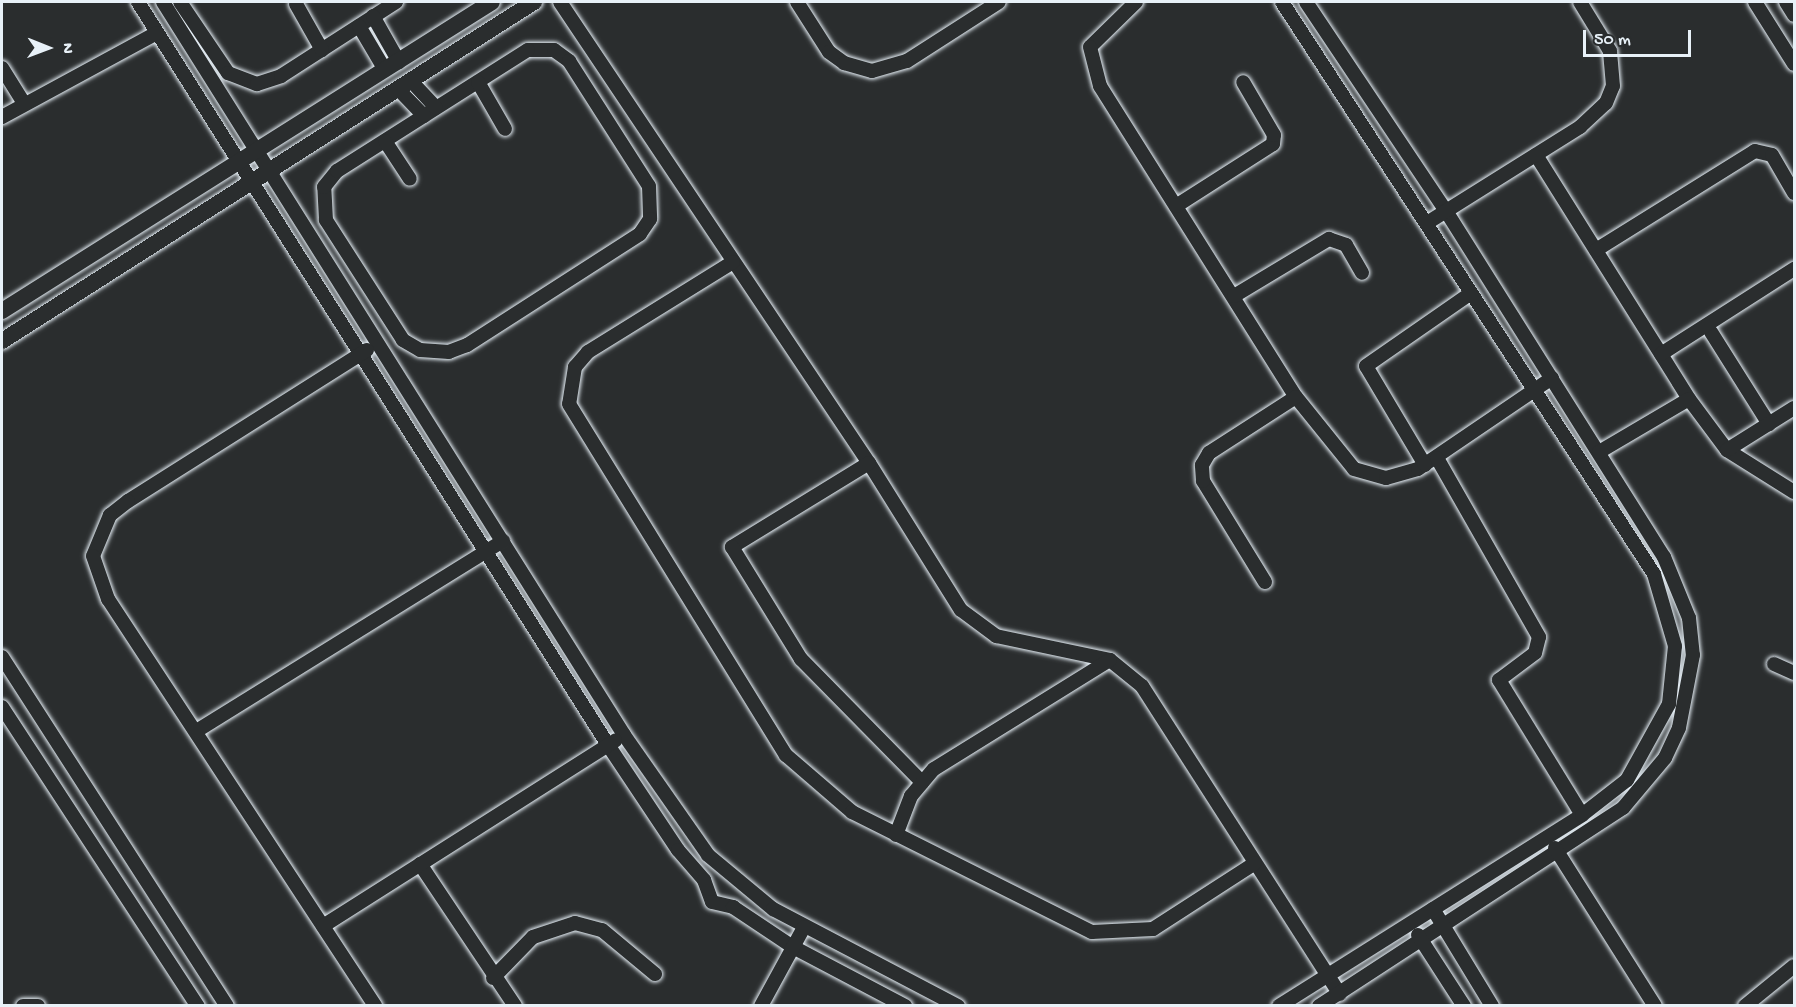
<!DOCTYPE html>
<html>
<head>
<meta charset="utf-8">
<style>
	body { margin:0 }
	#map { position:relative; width:1796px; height:1007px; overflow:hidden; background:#2a2d2e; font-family:"Gochi Hand",sans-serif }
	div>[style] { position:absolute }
	.roads { filter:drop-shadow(0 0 2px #e8f1f8) drop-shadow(0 0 2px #e8f1f8) }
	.minor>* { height:14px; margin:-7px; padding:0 7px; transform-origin:7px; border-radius:7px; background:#2a2d2e }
	.tertiary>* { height:16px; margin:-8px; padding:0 8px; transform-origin:8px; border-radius:8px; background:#2a2d2e }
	span { translate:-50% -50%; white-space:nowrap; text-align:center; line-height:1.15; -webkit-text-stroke:6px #2a2d2e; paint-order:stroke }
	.frame { position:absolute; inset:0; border:3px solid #e8f1f8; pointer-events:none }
	.north { position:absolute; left:18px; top:18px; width:60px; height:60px; -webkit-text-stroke:4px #2a2d2e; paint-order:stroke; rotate:91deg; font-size:16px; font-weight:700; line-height:24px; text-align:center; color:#e8f1f8 }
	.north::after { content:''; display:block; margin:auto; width:21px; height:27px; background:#e8f1f8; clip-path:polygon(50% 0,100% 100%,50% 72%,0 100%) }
	.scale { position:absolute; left:1583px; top:30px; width:108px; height:27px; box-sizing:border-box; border:3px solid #e8f1f8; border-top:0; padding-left:8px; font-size:18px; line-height:21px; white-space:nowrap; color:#e8f1f8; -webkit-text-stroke:4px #2a2d2e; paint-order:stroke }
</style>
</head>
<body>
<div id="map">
	<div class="roads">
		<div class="minor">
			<i style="left:138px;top:2px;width:879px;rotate:57.68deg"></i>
			<i style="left:608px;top:745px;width:126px;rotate:56.3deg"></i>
			<i style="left:678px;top:850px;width:40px;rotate:49deg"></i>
			<i style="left:704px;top:880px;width:23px;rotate:70deg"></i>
			<i style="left:712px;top:902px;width:22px;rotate:13deg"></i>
			<i style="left:733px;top:907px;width:72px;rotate:33.7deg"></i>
			<i style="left:793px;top:947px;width:127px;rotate:27.8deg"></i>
			<i style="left:163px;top:2px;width:866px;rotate:57.83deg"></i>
			<i style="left:624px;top:735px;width:146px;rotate:55deg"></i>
			<i style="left:708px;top:855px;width:85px;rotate:39.7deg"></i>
			<i style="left:773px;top:909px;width:209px;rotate:27.7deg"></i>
			<i style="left:180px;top:2px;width:86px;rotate:55.9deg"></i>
			<i style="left:228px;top:73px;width:31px;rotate:21deg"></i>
			<i style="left:257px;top:84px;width:25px;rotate:-18deg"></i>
			<i style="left:281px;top:76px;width:137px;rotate:-32.8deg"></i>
			<i style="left:560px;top:2px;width:555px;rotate:56.17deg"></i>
			<i style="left:869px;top:463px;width:173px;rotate:58deg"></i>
			<i style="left:961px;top:610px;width:44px;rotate:36.6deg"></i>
			<i style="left:996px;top:636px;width:116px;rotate:11.9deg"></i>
			<i style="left:1110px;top:660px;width:41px;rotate:39.1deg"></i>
			<i style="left:1142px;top:686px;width:366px;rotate:57.3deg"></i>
			<i style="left:797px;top:2px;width:59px;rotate:57.4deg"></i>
			<i style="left:829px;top:52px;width:19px;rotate:36deg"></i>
			<i style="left:844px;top:63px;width:29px;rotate:16deg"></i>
			<i style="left:872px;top:71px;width:36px;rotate:-16deg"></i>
			<i style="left:907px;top:61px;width:109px;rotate:-32.7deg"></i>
			<i style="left:1136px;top:2px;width:64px;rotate:135.6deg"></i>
			<i style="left:1090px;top:47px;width:40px;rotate:75.6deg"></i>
			<i style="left:1100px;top:86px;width:368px;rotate:57.8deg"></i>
			<i style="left:1296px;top:397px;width:92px;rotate:51.1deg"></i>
			<i style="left:1354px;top:469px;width:33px;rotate:16deg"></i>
			<i style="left:1386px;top:478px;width:33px;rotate:-16deg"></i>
			<i style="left:1418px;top:469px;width:162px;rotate:-34.2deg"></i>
			<i style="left:1306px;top:2px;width:252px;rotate:56.2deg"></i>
			<i style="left:1446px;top:211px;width:409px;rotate:57.8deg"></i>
			<i style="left:1664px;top:557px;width:66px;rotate:67.7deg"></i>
			<i style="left:1689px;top:618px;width:37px;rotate:84deg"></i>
			<i style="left:1693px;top:655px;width:74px;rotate:100.9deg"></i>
			<i style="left:1679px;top:728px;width:33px;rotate:115deg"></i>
			<i style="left:1665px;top:758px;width:65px;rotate:130deg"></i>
			<i style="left:1623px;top:808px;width:363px;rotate:146.9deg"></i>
			<i style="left:1755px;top:2px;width:73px;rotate:57.8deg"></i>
			<i style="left:1786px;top:2px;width:15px;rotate:58deg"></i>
			<i style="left:296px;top:4px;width:53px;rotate:60.5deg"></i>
			<i style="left:373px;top:16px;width:53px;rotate:60.5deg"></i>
			<i style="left:359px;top:26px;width:51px;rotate:59.4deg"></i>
			<i style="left:528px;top:50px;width:26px"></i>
			<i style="left:554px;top:50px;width:19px;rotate:36deg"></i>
			<i style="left:569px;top:61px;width:148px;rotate:57.4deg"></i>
			<i style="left:649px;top:186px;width:33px;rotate:88deg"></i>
			<i style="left:650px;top:219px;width:18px;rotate:124deg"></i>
			<i style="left:640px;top:234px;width:206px;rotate:147.3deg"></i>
			<i style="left:467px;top:345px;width:19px;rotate:159deg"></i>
			<i style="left:449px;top:352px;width:29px;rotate:-176deg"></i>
			<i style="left:420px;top:350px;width:20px;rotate:-150deg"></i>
			<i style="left:403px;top:340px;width:143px;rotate:-122.7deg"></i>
			<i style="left:326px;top:220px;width:33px;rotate:-93deg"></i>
			<i style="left:324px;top:187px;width:21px;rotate:-51deg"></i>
			<i style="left:337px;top:171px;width:226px;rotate:-32.4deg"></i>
			<i style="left:2px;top:68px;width:40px;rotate:58deg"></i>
			<i style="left:412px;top:82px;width:35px;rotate:47deg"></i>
			<i style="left:478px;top:82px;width:54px;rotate:60.1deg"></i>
			<i style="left:399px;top:90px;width:36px;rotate:46deg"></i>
			<i style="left:2px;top:117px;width:176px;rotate:-28.5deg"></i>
			<i style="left:385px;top:141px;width:45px;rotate:56.7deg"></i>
			<i style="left:1536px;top:155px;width:288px;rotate:57.9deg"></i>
			<i style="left:1689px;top:399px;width:64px;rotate:53.3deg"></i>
			<i style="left:1727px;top:450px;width:79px;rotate:32.1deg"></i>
			<i style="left:1176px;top:206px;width:115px;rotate:-32.6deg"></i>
			<i style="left:1273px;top:144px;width:9px;rotate:-84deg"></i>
			<i style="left:1274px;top:135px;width:61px;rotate:-120.3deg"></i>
			<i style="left:1427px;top:223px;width:181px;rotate:-32.1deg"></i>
			<i style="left:1580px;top:127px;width:35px;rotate:-43deg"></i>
			<i style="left:1606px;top:103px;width:18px;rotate:-68deg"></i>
			<i style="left:1613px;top:86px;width:35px;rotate:-95deg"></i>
			<i style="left:1610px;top:51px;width:57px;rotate:-121.5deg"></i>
			<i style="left:1596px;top:250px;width:187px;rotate:-31.9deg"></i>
			<i style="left:1755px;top:151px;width:17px;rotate:13deg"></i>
			<i style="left:1772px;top:155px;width:44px;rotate:59.9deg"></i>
			<i style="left:733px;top:262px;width:171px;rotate:148.2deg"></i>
			<i style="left:588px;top:352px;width:20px;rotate:131deg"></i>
			<i style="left:575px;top:367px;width:37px;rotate:99deg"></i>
			<i style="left:569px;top:404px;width:413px;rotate:58.3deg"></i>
			<i style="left:786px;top:755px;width:87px;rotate:40.8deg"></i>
			<i style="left:852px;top:812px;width:268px;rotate:26.6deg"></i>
			<i style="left:1092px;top:932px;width:61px;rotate:-2.8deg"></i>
			<i style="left:1153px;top:929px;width:121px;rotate:-32.9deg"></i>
			<i style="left:1234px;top:296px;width:111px;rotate:-31deg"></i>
			<i style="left:1329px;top:239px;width:18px;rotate:19deg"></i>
			<i style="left:1346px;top:245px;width:32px;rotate:60deg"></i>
			<i style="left:1711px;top:332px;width:109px;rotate:57.8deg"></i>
			<i style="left:367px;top:350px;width:283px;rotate:147.7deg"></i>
			<i style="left:128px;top:501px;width:23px;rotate:142deg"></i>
			<i style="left:110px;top:515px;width:44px;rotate:112.5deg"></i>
			<i style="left:93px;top:556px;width:46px;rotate:70.8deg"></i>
			<i style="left:108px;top:599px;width:487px;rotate:56.7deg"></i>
			<i style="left:1661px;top:354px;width:158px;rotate:-32.6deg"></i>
			<i style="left:1727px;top:450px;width:79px;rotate:-32.1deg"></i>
			<i style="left:1599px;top:452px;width:104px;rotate:-30.5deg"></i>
			<i style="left:1437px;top:458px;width:206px;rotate:60.3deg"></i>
			<i style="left:1539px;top:637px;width:16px;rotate:104deg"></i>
			<i style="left:1535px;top:653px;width:45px;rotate:143.1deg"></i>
			<i style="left:1499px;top:680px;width:158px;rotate:58.4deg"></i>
			<i style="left:869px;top:463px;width:161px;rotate:148.5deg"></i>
			<i style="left:732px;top:547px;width:132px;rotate:58.4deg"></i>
			<i style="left:801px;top:659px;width:173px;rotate:45.5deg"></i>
			<i style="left:1425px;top:465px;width:115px;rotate:-120.8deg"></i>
			<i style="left:1366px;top:366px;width:128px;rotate:-34.8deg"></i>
			<i style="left:1265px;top:582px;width:119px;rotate:-121.5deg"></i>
			<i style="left:1203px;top:481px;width:16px;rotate:-94deg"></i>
			<i style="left:1202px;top:465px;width:14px;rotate:-60deg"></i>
			<i style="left:1209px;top:453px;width:103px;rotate:-32.8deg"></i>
			<i style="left:2px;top:657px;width:415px;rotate:57.2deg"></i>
			<i style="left:1774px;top:664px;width:22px;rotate:24deg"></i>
			<i style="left:2px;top:707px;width:358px;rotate:56.8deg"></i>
			<i style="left:198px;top:730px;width:359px;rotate:-31.8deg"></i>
			<i style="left:896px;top:835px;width:42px;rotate:-69deg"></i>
			<i style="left:911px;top:796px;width:35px;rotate:-50deg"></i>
			<i style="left:934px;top:769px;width:207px;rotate:-31.8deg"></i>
			<i style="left:1555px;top:848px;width:187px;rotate:57.7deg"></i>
			<i style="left:420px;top:864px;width:171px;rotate:56.2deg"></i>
			<i style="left:1433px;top:909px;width:114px;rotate:58.7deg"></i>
			<i style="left:323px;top:926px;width:346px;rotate:-32.4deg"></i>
			<i style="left:1418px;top:935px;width:85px;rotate:57.1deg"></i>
			<i style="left:493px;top:978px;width:57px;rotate:-45.7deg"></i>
			<i style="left:533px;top:937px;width:44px;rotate:-18.4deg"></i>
			<i style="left:575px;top:923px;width:28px;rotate:15deg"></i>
			<i style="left:602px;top:930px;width:69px;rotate:39.7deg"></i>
			<i style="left:23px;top:1006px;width:15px"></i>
			<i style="left:761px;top:1006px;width:90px;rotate:-61.4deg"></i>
			<i style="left:1279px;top:1006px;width:358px;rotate:-32.2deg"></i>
			<i style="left:1582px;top:815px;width:57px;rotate:-37.9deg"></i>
			<i style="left:1627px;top:780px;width:87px;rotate:-61.1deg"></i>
			<i style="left:1669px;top:704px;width:58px;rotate:-84.1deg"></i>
			<i style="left:1675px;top:646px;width:75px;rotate:-106.3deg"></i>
			<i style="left:1654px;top:574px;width:682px;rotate:-123.04deg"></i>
			<i style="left:1745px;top:1006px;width:63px;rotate:-39.2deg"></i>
		</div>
		<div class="tertiary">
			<i style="left:2px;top:311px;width:579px;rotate:-32.24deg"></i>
			<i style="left:2px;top:341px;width:631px;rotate:-32.51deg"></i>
		</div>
	</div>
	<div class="frame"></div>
	<div class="north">N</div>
	<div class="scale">50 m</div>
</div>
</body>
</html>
